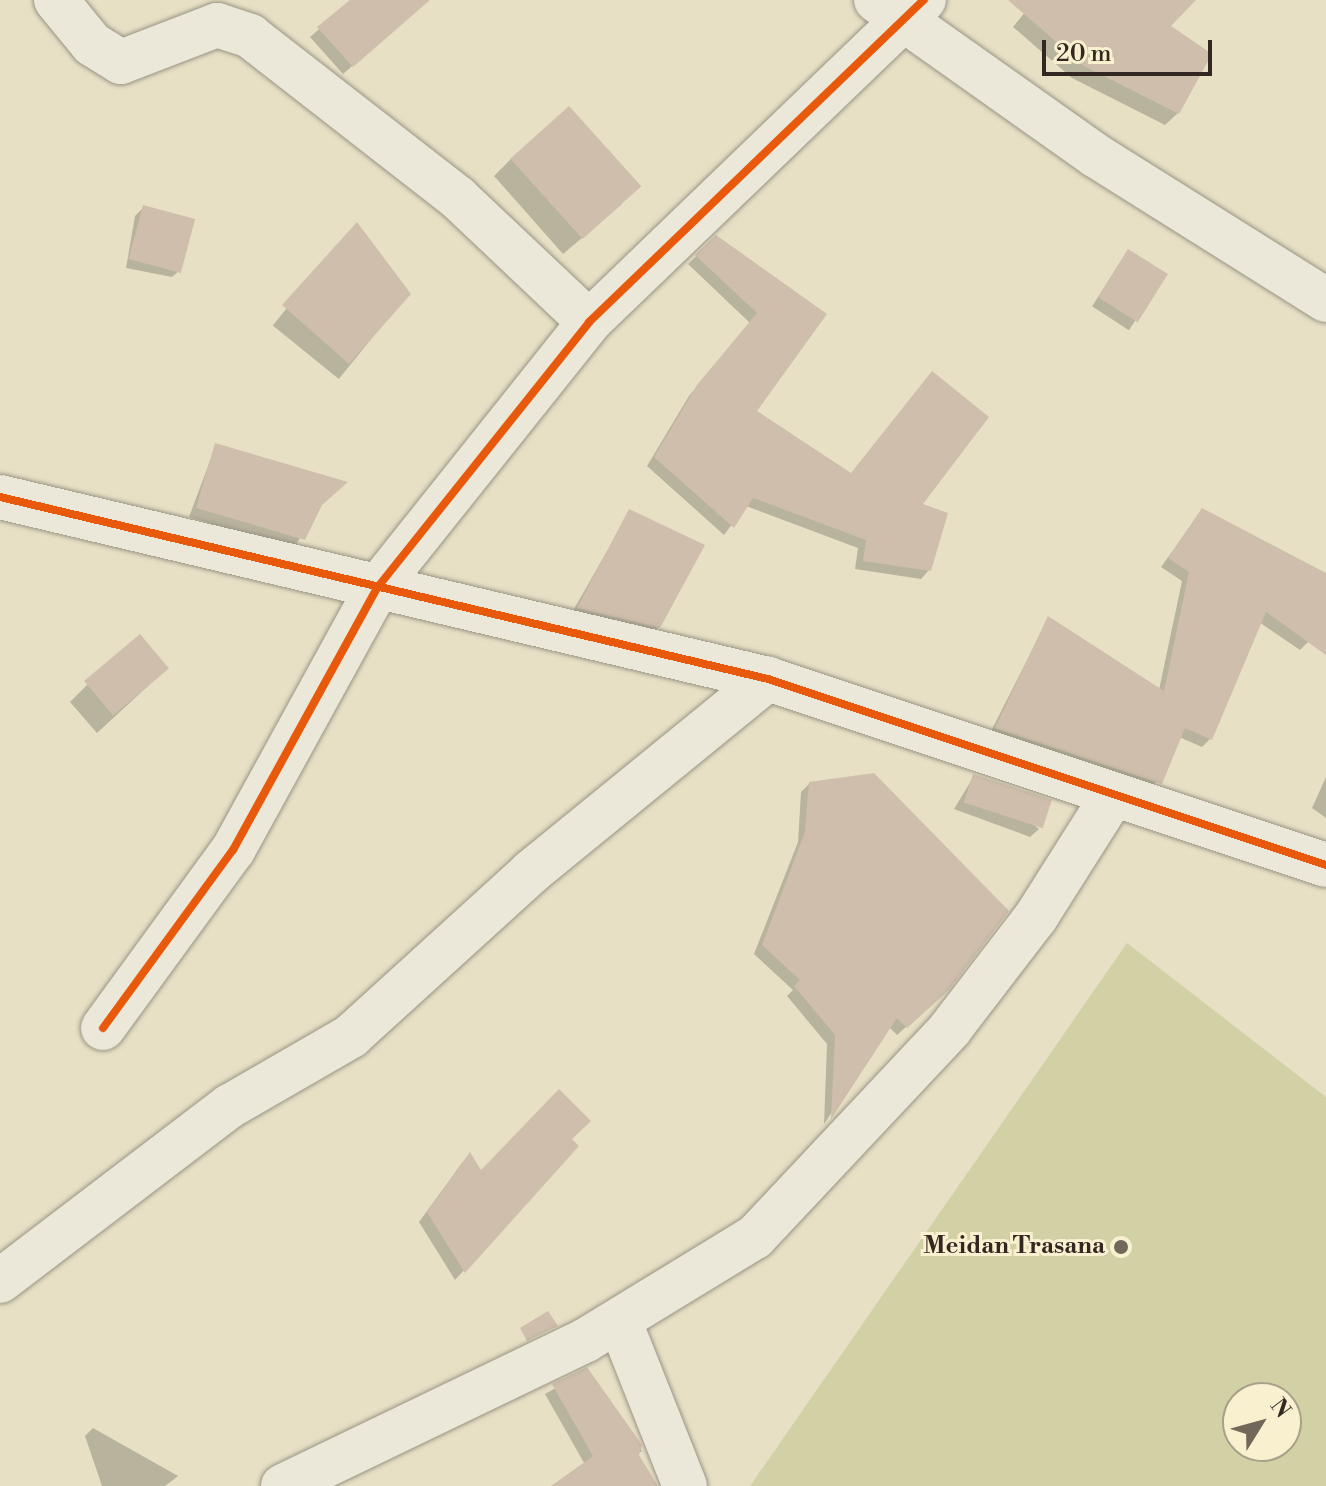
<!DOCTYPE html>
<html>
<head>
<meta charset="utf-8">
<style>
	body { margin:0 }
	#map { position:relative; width:1326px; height:1486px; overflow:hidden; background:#e7e0c5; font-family:"Libre Bodoni",serif }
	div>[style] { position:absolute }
	.green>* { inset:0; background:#d2d1a5 }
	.shadow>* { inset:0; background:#0003; transform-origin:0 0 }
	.building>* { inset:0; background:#cebeab; transform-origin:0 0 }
	.roads { filter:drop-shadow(0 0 2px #999484) drop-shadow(0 0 2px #999484) }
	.minor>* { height:44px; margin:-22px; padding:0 22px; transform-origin:22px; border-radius:22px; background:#ebe8d9 }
	.cycleway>* { height:8px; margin:-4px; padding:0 4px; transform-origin:4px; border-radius:4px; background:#e8590c }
	.dots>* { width:22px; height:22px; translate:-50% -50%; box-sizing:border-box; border:4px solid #f9f0d0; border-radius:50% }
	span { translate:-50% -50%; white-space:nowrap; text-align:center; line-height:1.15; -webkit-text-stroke:6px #f9f0d0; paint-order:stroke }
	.poi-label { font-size:24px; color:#322721; font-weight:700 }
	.right { translate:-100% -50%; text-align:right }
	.north { position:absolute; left:1222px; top:1382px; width:80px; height:80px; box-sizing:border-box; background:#f9f0d0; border:2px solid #a9a08a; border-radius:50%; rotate:53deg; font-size:22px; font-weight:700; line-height:32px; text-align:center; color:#322721 }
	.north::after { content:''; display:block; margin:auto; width:28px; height:36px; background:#71685a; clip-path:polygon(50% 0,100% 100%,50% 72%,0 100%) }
	.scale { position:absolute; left:1042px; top:40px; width:170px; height:36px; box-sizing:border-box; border:4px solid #322721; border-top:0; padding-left:10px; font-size:24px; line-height:28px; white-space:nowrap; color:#322721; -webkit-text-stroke:6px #f9f0d0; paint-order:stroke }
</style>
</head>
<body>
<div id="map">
	<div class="green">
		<i style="clip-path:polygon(evenodd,1127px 943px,1326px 1097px,1326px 1486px,750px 1486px,1127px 943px,1238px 1398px,1286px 1398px,1286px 1446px,1238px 1446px,1238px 1398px)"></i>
	</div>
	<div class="shadow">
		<i style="clip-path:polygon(353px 0,428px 0,343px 74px,310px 37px)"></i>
		<i style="clip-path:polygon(1035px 0,1194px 0,1168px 27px,1178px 113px,1165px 125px,1072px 78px,1013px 27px)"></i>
		<i style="clip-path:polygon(511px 159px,622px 204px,563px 254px,494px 176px)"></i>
		<i style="clip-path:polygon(144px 207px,181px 269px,172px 277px,126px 268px,135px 216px)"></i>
		<i style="clip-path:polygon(716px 237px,824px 314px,754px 412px,850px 475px,920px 505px,929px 570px,921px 579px,855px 569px,858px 548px,746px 506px,724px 535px,647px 466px,689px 396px,750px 323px,688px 264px)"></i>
		<i style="left:342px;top:240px;width:85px;height:110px;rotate:39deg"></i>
		<i style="left:1128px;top:251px;width:44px;height:66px;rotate:33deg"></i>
		<i style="clip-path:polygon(216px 445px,319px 506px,294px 548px,189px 517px)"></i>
		<i style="clip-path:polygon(1202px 510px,1326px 575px,1326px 618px,1308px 642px,1300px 650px,1259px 622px,1210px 739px,1202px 747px,1179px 737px,1151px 791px,988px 737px,1048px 619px,1159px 690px,1182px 581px,1161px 567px)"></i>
		<i style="clip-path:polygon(630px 511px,659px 627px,650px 635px,570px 616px)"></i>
		<i style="clip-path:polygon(88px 684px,149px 685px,97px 733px,70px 702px)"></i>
		<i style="clip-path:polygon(974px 776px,1039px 829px,1030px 837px,954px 809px)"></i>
		<i style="clip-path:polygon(1326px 777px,1326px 818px,1312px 808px)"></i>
		<i style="clip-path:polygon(810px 783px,937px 999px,897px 1035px,889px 1027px,824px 1124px,827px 1044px,787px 996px,793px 990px,754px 954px,798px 842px,801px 792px)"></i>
		<i style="clip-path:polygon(570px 1139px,576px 1146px,455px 1280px,419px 1222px,462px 1163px,470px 1155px,481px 1173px)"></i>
		<i style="clip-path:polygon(587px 1370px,642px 1451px,596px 1484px,545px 1394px)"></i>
		<i style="clip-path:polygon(93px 1428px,178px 1476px,165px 1486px,102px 1486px,85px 1436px)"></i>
	</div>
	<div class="building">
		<i style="clip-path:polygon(350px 0,430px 0,353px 67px,317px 27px)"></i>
		<i style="clip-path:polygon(1008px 0,1196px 0,1171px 26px,1212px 54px,1179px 114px,1084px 66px)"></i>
		<i style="left:569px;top:106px;width:108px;height:79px;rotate:48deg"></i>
		<i style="left:143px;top:205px;width:54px;height:56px;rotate:15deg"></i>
		<i style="clip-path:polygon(357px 222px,411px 294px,349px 364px,282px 305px)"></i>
		<i style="clip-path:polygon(716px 235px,827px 314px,757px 411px,851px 473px,932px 371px,989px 417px,923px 504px,948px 513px,931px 571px,863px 561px,866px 540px,753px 498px,734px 528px,654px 457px,697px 385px,757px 313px,695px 255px)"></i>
		<i style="left:1128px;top:249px;width:47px;height:57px;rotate:32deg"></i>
		<i style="clip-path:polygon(215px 443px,348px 482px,322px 505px,305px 540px,196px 508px)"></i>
		<i style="clip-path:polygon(1202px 508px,1326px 573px,1326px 655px,1266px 612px,1212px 740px,1185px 728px,1162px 784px,995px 728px,1048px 616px,1164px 691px,1189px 572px,1168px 558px)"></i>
		<i style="clip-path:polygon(629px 509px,705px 545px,660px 628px,577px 608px)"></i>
		<i style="left:140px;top:634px;width:45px;height:73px;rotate:50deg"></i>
		<i style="clip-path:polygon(874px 773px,1009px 911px,948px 991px,907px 1028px,897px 1018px,831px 1119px,835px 1035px,794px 986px,800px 980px,762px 945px,805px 832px,809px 782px)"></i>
		<i style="left:973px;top:774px;width:83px;height:30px;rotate:18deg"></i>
		<i style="clip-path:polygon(559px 1089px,591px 1121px,572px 1139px,579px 1146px,465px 1273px,427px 1212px,470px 1152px,481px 1170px)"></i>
		<i style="clip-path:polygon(548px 1311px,558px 1326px,527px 1341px,520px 1328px)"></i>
		<i style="clip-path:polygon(587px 1367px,642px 1445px,639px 1455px,658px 1486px,551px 1486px,593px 1456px,552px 1384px)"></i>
	</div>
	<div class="roads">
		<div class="minor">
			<i style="left:56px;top:0;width:57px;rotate:50.7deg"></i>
			<i style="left:92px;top:44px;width:34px;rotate:32deg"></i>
			<i style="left:121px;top:62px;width:103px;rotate:-21.1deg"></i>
			<i style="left:217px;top:25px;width:35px;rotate:18deg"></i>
			<i style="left:250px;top:36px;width:264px;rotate:37.9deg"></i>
			<i style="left:458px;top:198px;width:180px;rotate:43.4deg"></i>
			<i style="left:876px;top:0;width:268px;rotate:35.3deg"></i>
			<i style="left:1095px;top:155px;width:273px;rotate:32.1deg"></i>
			<i style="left:0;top:497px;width:789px;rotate:13.33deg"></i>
			<i style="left:768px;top:679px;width:588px;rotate:18.43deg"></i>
			<i style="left:103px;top:1028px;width:220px;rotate:-53.9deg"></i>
			<i style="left:233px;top:850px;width:299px;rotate:-61.2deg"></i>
			<i style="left:377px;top:588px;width:340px;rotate:-51.4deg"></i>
			<i style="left:589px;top:322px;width:465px;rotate:-43.9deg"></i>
			<i style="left:0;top:1281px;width:289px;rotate:-37.3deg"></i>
			<i style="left:230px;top:1106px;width:140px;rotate:-30deg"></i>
			<i style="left:351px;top:1036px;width:244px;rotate:-42.3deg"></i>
			<i style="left:531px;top:872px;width:306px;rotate:-39.2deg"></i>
			<i style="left:620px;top:1322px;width:176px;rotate:68.4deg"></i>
			<i style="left:283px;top:1486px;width:336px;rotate:-25.7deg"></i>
			<i style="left:586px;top:1340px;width:198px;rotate:-31.4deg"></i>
			<i style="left:755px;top:1237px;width:285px;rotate:-46.8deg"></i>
			<i style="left:950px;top:1029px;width:141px;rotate:-52.5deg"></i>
			<i style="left:1036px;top:917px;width:144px;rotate:-57.7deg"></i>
		</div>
	</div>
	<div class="cycleway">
		<i style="left:0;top:497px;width:789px;rotate:13.33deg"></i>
		<i style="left:768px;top:679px;width:588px;rotate:18.43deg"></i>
		<i style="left:103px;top:1028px;width:220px;rotate:-53.9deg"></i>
		<i style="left:233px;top:850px;width:299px;rotate:-61.2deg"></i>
		<i style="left:377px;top:588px;width:340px;rotate:-51.4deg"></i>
		<i style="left:589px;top:322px;width:465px;rotate:-43.9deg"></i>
	</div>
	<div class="dots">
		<i style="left:1121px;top:1247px;background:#71685a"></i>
	</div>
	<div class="poi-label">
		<span class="right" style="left:1105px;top:1247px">Meidan Trasana</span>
	</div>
	<div class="north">N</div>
	<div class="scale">20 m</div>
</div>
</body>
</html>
